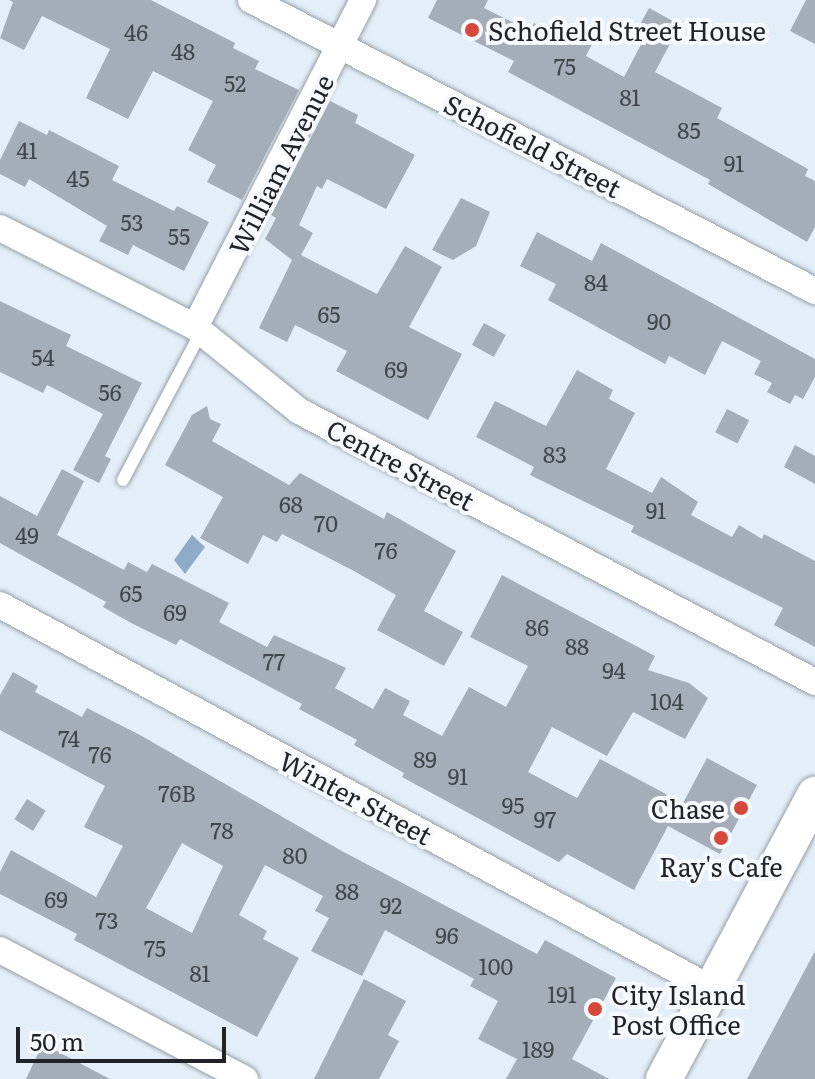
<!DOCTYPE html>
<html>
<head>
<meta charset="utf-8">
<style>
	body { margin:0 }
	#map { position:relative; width:815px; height:1079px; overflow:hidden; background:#e4eef8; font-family:Literata,serif }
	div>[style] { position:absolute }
	.water>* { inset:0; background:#8daac6 }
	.building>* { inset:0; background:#a5aeb8; transform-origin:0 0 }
	.roads { filter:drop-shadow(0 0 2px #969fa8) drop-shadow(0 0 2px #969fa8) }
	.service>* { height:12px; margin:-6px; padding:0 6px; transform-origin:6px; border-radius:6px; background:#fff }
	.minor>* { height:26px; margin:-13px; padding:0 13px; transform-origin:13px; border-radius:13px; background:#fff }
	.secondary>* { height:36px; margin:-18px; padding:0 18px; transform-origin:18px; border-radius:18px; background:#fff }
	.dots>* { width:22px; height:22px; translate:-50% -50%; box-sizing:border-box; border:4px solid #f6fafe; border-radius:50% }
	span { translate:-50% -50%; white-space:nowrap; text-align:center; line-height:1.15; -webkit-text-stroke:8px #f6fafe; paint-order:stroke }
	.number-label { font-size:22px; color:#41464c }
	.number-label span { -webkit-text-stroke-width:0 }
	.poi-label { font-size:26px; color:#202428 }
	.left { translate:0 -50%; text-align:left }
	.right { translate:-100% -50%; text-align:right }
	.street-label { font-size:26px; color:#202428 }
	.scale { position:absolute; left:16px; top:1027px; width:210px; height:36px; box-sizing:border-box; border:4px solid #202428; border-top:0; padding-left:10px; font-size:24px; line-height:28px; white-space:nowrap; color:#202428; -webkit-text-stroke:6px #f6fafe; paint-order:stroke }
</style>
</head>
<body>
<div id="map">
	<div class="water">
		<i style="clip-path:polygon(192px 535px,205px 547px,185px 574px,174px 560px)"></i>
	</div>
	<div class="building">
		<i style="clip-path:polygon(9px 0,151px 0,235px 43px,233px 48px,259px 61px,255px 69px,299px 90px,242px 200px,207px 182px,216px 165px,188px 150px,213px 101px,153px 71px,128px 119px,86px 98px,110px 49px,42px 16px,24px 50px,0 38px,13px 2px)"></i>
		<i style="clip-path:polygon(437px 0,488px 0,484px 8px,530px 31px,534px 23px,565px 40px,569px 32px,592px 44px,586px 56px,624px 77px,646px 35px,637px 30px,649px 8px,680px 25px,655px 72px,722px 108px,717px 118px,808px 169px,805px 176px,815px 181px,815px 227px,807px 242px,708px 184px,710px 180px,508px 72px,514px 61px,428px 18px)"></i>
		<i style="clip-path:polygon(806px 0,815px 0,815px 44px,790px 31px)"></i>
		<i style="clip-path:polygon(330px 101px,358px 115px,355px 123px,415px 155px,386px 209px,327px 179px,322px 189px,317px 186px,299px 225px,313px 233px,301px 255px,377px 294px,405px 246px,442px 267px,409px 327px,462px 354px,428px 420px,336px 371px,347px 351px,295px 325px,287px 342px,259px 328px,292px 260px,265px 239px,276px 218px,271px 215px)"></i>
		<i style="clip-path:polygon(19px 121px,47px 135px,49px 130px,119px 166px,112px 180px,174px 211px,177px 206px,209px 222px,184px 271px,133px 245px,128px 255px,99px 241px,107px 226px,29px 179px,25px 187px,0 174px,0 160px)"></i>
		<i style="clip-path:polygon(461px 198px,490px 212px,476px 246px,453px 260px,432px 250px)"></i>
		<i style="clip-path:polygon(537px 232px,592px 261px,601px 243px,815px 359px,815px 377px,803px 399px,795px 395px,790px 404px,767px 392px,772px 383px,754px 374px,761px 361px,722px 341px,705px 375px,669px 356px,665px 364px,548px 300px,556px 284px,520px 266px)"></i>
		<i style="clip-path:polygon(0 301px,71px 335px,66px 346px,142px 383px,105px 456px,111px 459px,99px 483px,73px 470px,103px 414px,47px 385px,43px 393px,0 372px)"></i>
		<i style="left:484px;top:323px;width:25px;height:25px;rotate:29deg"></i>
		<i style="clip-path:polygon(577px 370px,613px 390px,609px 399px,635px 413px,606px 469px,652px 493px,661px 477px,698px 502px,691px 515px,732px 537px,739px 525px,762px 539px,764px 534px,815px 561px,815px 647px,774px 625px,783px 608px,631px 532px,634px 526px,530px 475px,534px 467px,476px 437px,495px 401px,546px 426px)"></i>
		<i style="clip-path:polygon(207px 406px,210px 419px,221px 424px,212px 441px,289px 485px,300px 473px,384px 519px,387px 512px,456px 551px,424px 611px,463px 632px,444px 666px,377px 630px,396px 595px,354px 571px,282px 534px,277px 542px,263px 535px,248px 564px,200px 538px,223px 497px,165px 465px,192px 415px)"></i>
		<i style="left:727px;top:409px;width:25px;height:26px;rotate:27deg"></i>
		<i style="clip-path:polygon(795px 445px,815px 456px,815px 484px,784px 467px)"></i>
		<i style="clip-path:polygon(62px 469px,84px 481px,57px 535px,124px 570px,128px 562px,147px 572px,152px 564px,229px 603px,219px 622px,267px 647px,274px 635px,346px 668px,335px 688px,373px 709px,385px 688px,410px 701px,403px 715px,442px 736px,469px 687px,506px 707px,528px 666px,470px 637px,502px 575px,655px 656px,648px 670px,689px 683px,708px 698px,685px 739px,633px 712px,607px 756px,552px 727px,528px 772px,577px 798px,600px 759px,683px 803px,707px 758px,757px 785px,720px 854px,668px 826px,634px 890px,567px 854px,559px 862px,402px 777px,404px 773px,354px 745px,357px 740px,299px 709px,302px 704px,180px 639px,176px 645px,133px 624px,103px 607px,106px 602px,0 543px,0 496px,37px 516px)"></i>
		<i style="clip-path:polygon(evenodd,13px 672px,38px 686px,35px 692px,82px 717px,87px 708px,140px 735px,340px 850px,537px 954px,545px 940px,616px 978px,572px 1059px,609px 1079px,506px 1079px,517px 1059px,478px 1039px,498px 1001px,470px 986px,474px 979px,385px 930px,362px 976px,311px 951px,329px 918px,315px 911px,323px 896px,265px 865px,239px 915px,267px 931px,263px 939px,299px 958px,257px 1037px,74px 940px,77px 934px,0 894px,0 872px,11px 850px,96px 897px,123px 846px,84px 827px,105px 786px,0 730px,0 695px,13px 672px,182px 843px,223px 866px,192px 933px,146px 908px,182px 843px)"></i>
		<i style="left:27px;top:799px;width:22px;height:24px;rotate:32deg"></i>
		<i style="clip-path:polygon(815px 951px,815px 1079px,747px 1079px)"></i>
		<i style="clip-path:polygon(364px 979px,406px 1001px,388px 1035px,399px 1041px,379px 1079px,314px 1079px)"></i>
		<i style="clip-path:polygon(43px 1043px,64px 1055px,110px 1079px,26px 1079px)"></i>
	</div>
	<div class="roads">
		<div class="service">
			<i style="left:123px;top:480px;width:167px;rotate:-62.2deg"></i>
		</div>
		<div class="minor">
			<i style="left:251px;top:0;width:635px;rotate:27.29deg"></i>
			<i style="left:0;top:228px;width:219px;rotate:26.9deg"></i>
			<i style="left:195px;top:327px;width:134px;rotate:38.9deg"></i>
			<i style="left:299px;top:411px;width:583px;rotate:27.71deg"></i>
			<i style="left:195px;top:327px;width:368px;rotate:-62.8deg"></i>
			<i style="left:0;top:605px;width:809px;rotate:28.34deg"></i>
			<i style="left:0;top:950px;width:277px;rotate:27.8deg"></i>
		</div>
		<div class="secondary">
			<i style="left:664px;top:1079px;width:322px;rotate:-62deg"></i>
		</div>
	</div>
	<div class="dots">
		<i style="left:472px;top:30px;background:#d6483a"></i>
		<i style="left:741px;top:808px;background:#d6483a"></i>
		<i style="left:721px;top:838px;background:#d6483a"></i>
		<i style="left:595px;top:1009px;background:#d6483a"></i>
	</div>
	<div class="number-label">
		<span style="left:136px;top:32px">46</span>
		<span style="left:183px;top:51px">48</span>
		<span style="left:565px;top:66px">75</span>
		<span style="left:235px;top:83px">52</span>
		<span style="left:630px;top:97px">81</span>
		<span style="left:689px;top:130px">85</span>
		<span style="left:27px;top:150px">41</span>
		<span style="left:734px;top:163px">91</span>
		<span style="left:78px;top:178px">45</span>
		<span style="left:132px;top:222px">53</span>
		<span style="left:179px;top:236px">55</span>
		<span style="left:596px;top:282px">84</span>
		<span style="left:329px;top:314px">65</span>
		<span style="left:659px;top:321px">90</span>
		<span style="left:43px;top:357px">54</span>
		<span style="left:396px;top:369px">69</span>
		<span style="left:110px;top:392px">56</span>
		<span style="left:555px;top:454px">83</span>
		<span style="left:291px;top:504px">68</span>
		<span style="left:656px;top:510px">91</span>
		<span style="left:326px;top:523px">70</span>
		<span style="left:27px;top:535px">49</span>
		<span style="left:386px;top:550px">76</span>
		<span style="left:131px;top:593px">65</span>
		<span style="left:175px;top:612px">69</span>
		<span style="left:537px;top:627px">86</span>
		<span style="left:577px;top:646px">88</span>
		<span style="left:274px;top:661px">77</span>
		<span style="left:614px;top:670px">94</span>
		<span style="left:667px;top:701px">104</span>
		<span style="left:69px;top:738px">74</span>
		<span style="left:100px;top:754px">76</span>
		<span style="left:425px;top:759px">89</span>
		<span style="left:458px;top:776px">91</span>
		<span style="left:177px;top:793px">76B</span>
		<span style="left:513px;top:805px">95</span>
		<span style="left:545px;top:819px">97</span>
		<span style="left:222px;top:830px">78</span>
		<span style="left:295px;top:855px">80</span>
		<span style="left:347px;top:891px">88</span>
		<span style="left:56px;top:899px">69</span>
		<span style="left:391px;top:905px">92</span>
		<span style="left:107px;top:920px">73</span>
		<span style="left:447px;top:935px">96</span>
		<span style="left:155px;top:948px">75</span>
		<span style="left:496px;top:966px">100</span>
		<span style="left:200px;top:973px">81</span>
		<span style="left:562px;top:994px">191</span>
		<span style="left:538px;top:1049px">189</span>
	</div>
	<div class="poi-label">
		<span class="left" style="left:488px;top:30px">Schofield Street House</span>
		<span class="right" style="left:725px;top:808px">Chase</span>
		<span style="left:721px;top:866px">Ray's Cafe</span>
		<span class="left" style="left:611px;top:1009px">City Island<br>Post Office</span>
	</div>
	<div class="street-label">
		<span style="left:533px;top:145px;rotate:27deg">Schofield Street</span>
		<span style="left:280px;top:164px;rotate:-63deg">William Avenue</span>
		<span style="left:401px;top:464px;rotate:28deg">Centre Street</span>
		<span style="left:356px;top:797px;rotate:28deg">Winter Street</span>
	</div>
	<div class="scale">50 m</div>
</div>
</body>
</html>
